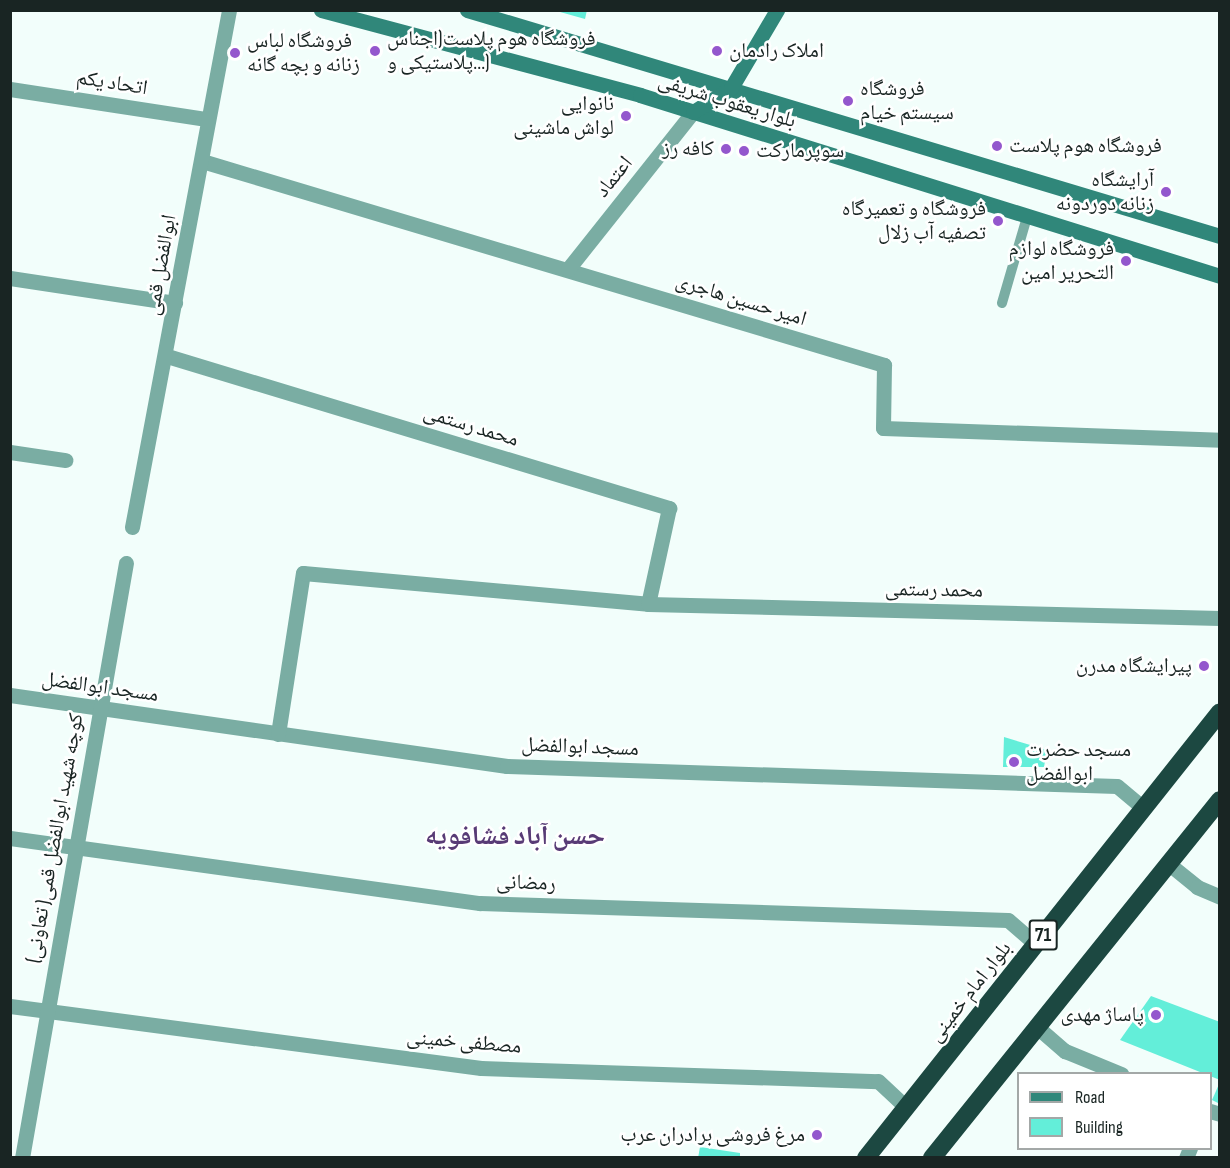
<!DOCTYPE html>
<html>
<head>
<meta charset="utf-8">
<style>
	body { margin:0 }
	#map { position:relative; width:1230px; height:1168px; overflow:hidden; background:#f2fefb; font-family:"Sofia Sans Condensed","Noto Naskh Arabic",sans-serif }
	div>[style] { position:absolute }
	.building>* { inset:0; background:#63eed9 }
	.lane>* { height:10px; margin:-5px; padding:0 5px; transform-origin:5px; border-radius:5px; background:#7aada3 }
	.street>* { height:15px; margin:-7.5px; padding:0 7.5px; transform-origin:7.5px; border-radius:7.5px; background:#7aada3 }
	.secondary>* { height:15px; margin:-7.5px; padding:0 7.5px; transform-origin:7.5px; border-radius:7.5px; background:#30877a }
	.highway>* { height:18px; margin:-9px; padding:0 9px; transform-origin:9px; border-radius:9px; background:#1c4841 }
	.dots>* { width:16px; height:16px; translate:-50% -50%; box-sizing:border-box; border:3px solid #fff; border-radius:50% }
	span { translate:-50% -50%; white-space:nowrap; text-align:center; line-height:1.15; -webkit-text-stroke:5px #fff; paint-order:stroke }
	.shield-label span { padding:2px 4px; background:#fff; border:2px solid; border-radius:4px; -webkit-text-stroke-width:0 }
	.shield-label { font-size:20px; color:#192523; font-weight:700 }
	.poi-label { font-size:21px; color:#192523 }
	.left { translate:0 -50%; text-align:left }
	.right { translate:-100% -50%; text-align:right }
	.street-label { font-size:21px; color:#192523 }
	.district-label { font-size:27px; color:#583b76; font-weight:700 }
	.frame { position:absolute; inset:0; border:12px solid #192523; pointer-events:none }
	.legend { position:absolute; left:1017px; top:1072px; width:195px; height:78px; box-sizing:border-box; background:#fff; border:2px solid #a3a8a7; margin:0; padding:8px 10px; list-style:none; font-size:18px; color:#192523 }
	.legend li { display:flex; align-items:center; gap:12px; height:30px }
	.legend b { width:30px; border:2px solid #a3a8a7 }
</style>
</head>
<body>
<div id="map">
	<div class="building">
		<i style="clip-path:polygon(553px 10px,587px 10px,585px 19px)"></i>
		<i style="clip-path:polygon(1004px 737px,1047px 750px,1044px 767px,1003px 767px)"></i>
		<i style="clip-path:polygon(1151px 996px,1220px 1022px,1220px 1080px,1120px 1040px)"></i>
		<i style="clip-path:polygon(1220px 1082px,1220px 1104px,1212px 1100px)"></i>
		<i style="clip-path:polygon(700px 1147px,740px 1153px,740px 1158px,698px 1158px)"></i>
	</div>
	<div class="lane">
		<i style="left:1002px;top:303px;width:90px;rotate:-73.8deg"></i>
	</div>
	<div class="street">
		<i style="left:10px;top:89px;width:199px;rotate:8.7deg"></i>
		<i style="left:202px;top:161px;width:712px;rotate:16.65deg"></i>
		<i style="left:884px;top:365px;width:63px;rotate:90.9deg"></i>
		<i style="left:883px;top:428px;width:337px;rotate:2deg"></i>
		<i style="left:568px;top:269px;width:201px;rotate:-51.5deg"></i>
		<i style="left:10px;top:278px;width:167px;rotate:8.6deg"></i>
		<i style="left:167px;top:356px;width:525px;rotate:16.85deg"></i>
		<i style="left:669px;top:508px;width:98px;rotate:102.3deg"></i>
		<i style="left:10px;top:452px;width:56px;rotate:8.3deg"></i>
		<i style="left:132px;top:527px;width:526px;rotate:-79.37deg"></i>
		<i style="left:10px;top:695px;width:502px;rotate:8.13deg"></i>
		<i style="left:507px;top:766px;width:610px;rotate:1.88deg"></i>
		<i style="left:1117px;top:786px;width:35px;rotate:40deg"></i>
		<i style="left:278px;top:734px;width:163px;rotate:-81.2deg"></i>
		<i style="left:303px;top:573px;width:346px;rotate:5.1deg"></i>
		<i style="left:648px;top:604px;width:572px;rotate:1.4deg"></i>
		<i style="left:10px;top:838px;width:474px;rotate:7.9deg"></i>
		<i style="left:480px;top:903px;width:528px;rotate:1.84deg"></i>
		<i style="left:1008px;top:920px;width:37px;rotate:41deg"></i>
		<i style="left:1169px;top:864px;width:36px;rotate:39deg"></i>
		<i style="left:1197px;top:887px;width:25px;rotate:23deg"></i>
		<i style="left:10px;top:1006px;width:475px;rotate:7.5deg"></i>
		<i style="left:481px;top:1068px;width:397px;rotate:1.9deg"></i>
		<i style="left:878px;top:1081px;width:38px;rotate:43deg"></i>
		<i style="left:1037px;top:1027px;width:37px;rotate:41deg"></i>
		<i style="left:1065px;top:1051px;width:61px;rotate:22.3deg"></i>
		<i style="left:1210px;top:1111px;width:10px;rotate:17deg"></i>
		<i style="left:22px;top:1158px;width:604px;rotate:-80.09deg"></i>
		<i style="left:1186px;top:1158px;width:11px;rotate:-68deg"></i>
	</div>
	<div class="secondary">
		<i style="left:321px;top:10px;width:330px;rotate:14.9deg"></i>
		<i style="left:640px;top:95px;width:608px;rotate:17.33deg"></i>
		<i style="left:467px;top:10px;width:786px;rotate:16.71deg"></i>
		<i style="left:693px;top:112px;width:45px;rotate:-32.3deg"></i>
		<i style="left:731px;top:88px;width:91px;rotate:-59.5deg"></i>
	</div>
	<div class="highway">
		<i style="left:866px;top:1158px;width:569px;rotate:-51.56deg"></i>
		<i style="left:932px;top:1158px;width:459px;rotate:-51.2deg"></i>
	</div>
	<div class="dots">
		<i style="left:375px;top:51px;background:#9457cd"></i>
		<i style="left:717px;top:51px;background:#9457cd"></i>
		<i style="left:235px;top:53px;background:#9457cd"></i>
		<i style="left:848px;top:101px;background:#9457cd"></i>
		<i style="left:626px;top:116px;background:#9457cd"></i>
		<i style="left:997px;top:146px;background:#9457cd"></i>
		<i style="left:726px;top:149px;background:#9457cd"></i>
		<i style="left:744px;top:151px;background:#9457cd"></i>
		<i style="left:1166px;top:192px;background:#9457cd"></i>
		<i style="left:998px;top:221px;background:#9457cd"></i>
		<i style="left:1126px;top:261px;background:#9457cd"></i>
		<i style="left:1204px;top:666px;background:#9457cd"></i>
		<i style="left:1014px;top:762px;background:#9457cd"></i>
		<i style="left:1156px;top:1015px;background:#9457cd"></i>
		<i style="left:817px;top:1135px;background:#9457cd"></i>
	</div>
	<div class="shield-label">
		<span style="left:1043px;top:935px">71</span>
	</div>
	<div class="poi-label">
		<span class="left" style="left:387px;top:51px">فروشگاه هوم پلاست(اجناس<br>پلاستیکی و...)</span>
		<span class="left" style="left:247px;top:53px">فروشگاه لباس<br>زنانه و بچه گانه</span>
		<span class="left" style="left:729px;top:51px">املاک رادمان</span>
		<span class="left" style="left:860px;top:101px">فروشگاه<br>سیستم خیام</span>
		<span class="right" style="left:614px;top:116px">نانوایی<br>لواش ماشینی</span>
		<span class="left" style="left:1009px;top:146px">فروشگاه هوم پلاست</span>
		<span class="right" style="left:714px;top:149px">کافه رز</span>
		<span class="left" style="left:756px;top:151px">سوپرمارکت</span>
		<span class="right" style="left:1154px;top:192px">آرایشگاه<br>زنانه دوردونه</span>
		<span class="right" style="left:986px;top:221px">فروشگاه و تعمیرگاه<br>تصفیه آب زلال</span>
		<span class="right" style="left:1114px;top:261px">فروشگاه لوازم<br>التحریر امین</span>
		<span class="right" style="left:1192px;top:666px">پیرایشگاه مدرن</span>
		<span class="left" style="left:1026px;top:762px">مسجد حضرت<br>ابوالفضل</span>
		<span class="right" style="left:1144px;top:1015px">پاساژ مهدی</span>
		<span class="right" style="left:805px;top:1135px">مرغ فروشی برادران عرب</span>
	</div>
	<div class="street-label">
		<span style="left:112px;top:83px;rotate:9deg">اتحاد یکم</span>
		<span style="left:727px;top:101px;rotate:17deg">بلوار یعقوب شریفی</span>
		<span style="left:614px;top:177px;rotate:-51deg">اعتماد</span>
		<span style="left:161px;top:265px;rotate:-80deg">ابوالفضل قمی</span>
		<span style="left:741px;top:300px;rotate:17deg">امیر حسین هاجری</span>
		<span style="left:471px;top:426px;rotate:17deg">محمد رستمی</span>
		<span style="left:934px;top:590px;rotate:1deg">محمد رستمی</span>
		<span style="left:100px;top:687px;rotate:8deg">مسجد ابوالفضل</span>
		<span style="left:580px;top:747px;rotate:2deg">مسجد ابوالفضل</span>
		<span style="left:55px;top:838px;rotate:-80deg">کوچه شهید ابوالفضل قمی( تعاونی)</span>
		<span style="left:526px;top:883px;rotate:2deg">رمضانی</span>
		<span style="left:970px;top:992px;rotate:-52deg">بلوار امام خمینی</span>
		<span style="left:464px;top:1042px;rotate:5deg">مصطفی خمینی</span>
	</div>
	<div class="district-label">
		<span style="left:515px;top:837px">حسن آباد فشافویه</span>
	</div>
	<div class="frame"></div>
	<ul class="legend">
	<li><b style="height:8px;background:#30877a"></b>Road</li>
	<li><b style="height:16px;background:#63eed9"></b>Building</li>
	</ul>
</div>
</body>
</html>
